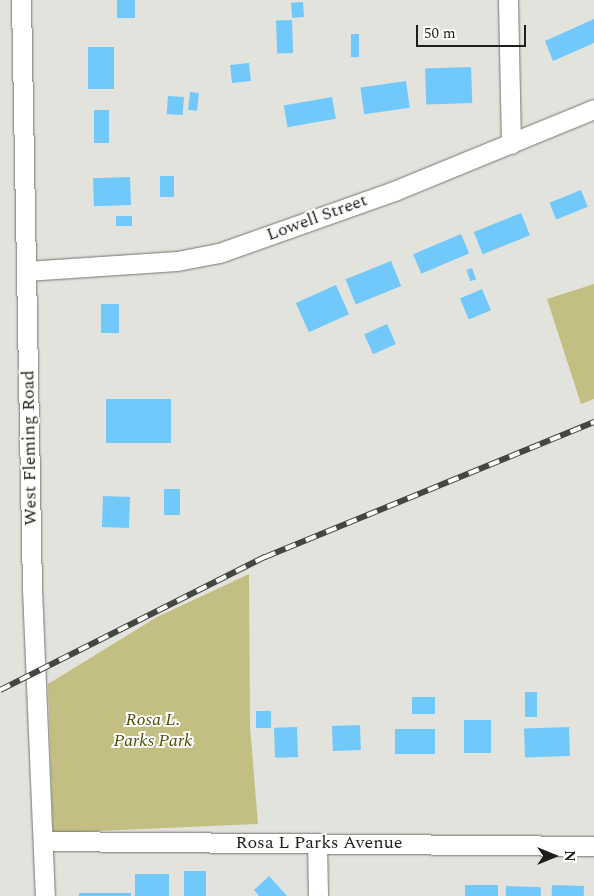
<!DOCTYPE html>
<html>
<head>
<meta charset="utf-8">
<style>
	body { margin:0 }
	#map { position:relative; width:594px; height:896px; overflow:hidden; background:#e3e3de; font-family:Spectral,serif }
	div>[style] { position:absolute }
	.green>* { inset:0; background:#c3bf83 }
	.building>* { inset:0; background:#71c8fa; transform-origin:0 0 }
	.roads { filter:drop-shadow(0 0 1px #73736f) drop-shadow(0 0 1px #73736f) }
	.minor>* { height:19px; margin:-9.5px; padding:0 9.5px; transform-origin:9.5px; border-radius:9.5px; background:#fff }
	.rail>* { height:5.5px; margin-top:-2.75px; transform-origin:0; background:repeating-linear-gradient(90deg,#fffffe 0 11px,#454542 0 22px); box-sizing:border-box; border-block:1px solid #454542 }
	span { translate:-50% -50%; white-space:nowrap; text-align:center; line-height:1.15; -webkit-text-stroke:4px #fffffe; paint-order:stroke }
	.street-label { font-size:18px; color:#1e1e1c }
	.park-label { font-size:18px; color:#524d06; font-style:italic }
	.north { position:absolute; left:529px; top:831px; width:50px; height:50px; -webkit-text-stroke:4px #fffffe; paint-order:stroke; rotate:90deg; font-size:14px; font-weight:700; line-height:20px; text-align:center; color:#1e1e1c }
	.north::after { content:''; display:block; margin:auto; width:18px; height:22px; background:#1e1e1c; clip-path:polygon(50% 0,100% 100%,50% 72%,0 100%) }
	.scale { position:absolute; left:416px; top:25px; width:110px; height:22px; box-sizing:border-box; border:2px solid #1e1e1c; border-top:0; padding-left:6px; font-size:15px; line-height:18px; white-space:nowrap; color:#1e1e1c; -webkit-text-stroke:4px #fffffe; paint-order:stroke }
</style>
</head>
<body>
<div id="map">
	<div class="green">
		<i style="clip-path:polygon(594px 284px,594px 399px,581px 404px,547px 299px)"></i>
		<i style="clip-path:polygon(249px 574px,250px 726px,258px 824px,53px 833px,48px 684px,157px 617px)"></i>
	</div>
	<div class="building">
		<i style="left:117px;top:0;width:18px;height:18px"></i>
		<i style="left:303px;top:2px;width:15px;height:12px;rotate:86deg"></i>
		<i style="clip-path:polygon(594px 19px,594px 43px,553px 61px,545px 41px)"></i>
		<i style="left:292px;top:20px;width:33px;height:16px;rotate:88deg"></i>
		<i style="left:351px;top:34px;width:8px;height:23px"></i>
		<i style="left:88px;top:47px;width:26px;height:42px"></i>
		<i style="left:249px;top:63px;width:18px;height:19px;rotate:84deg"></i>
		<i style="left:471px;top:67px;width:36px;height:46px;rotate:88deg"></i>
		<i style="left:406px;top:81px;width:27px;height:46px;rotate:82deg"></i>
		<i style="left:190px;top:92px;width:9px;height:18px;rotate:6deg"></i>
		<i style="left:168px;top:96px;width:16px;height:18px;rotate:4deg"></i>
		<i style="left:332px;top:97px;width:22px;height:49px;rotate:80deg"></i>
		<i style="left:94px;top:110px;width:15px;height:33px"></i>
		<i style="left:160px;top:176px;width:14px;height:21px"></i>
		<i style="left:130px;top:177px;width:28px;height:37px;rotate:88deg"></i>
		<i style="left:581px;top:190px;width:18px;height:34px;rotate:68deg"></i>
		<i style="left:521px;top:213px;width:24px;height:51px;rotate:68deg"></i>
		<i style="left:116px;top:216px;width:16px;height:10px"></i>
		<i style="left:461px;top:234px;width:21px;height:52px;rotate:67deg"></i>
		<i style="left:391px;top:261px;width:27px;height:49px;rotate:68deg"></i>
		<i style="left:472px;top:268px;width:12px;height:6px;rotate:70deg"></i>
		<i style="left:336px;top:285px;width:32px;height:44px;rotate:66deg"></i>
		<i style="left:482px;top:289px;width:23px;height:24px;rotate:67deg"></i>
		<i style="left:101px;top:304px;width:18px;height:29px"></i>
		<i style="left:387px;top:324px;width:22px;height:25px;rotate:66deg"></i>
		<i style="left:106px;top:399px;width:65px;height:44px"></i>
		<i style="left:164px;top:489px;width:16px;height:26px"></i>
		<i style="left:103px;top:496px;width:27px;height:31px;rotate:2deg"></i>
		<i style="left:525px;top:692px;width:12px;height:25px"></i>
		<i style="left:412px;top:697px;width:23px;height:17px"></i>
		<i style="left:256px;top:711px;width:15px;height:17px"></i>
		<i style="left:464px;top:720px;width:27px;height:33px"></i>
		<i style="left:360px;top:725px;width:25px;height:28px;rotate:88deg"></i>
		<i style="left:297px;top:727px;width:30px;height:23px;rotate:88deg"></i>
		<i style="left:569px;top:727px;width:29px;height:45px;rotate:88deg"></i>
		<i style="left:435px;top:729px;width:25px;height:40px;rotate:90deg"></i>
		<i style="left:184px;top:871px;width:22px;height:25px"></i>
		<i style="left:135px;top:874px;width:34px;height:22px"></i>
		<i style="clip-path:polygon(269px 876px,287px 896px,259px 896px,254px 890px)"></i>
		<i style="left:465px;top:885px;width:33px;height:11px"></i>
		<i style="left:552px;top:885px;width:32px;height:11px;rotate:2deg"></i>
		<i style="left:506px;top:886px;width:35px;height:10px;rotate:2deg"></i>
		<i style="left:79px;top:893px;width:52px;height:3px"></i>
	</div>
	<div class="roads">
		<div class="minor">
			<i style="left:21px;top:0;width:589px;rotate:88.93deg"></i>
			<i style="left:32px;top:589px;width:307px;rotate:87.6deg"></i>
			<i style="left:508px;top:0;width:144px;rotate:88.8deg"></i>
			<i style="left:26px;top:271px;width:151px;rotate:-3.8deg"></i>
			<i style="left:177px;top:261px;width:43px;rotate:-10.8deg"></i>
			<i style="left:219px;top:253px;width:186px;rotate:-19.5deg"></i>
			<i style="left:394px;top:191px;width:216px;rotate:-22.3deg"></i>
			<i style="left:44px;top:841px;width:550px;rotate:0.52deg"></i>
			<i style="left:317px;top:843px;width:53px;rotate:88.9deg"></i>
		</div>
	</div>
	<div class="rail">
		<i style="left:0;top:690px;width:297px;rotate:-26.7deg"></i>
		<i style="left:265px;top:557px;width:356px;rotate:-22.3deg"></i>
	</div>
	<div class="street-label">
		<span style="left:317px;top:218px;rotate:-20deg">Lowell Street</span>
		<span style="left:30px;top:448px;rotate:-91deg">West Fleming Road</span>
		<span style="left:319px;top:843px">Rosa L Parks Avenue</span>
	</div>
	<div class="park-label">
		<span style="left:153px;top:731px">Rosa L.<br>Parks Park</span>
	</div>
	<div class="north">N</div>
	<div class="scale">50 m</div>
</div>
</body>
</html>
